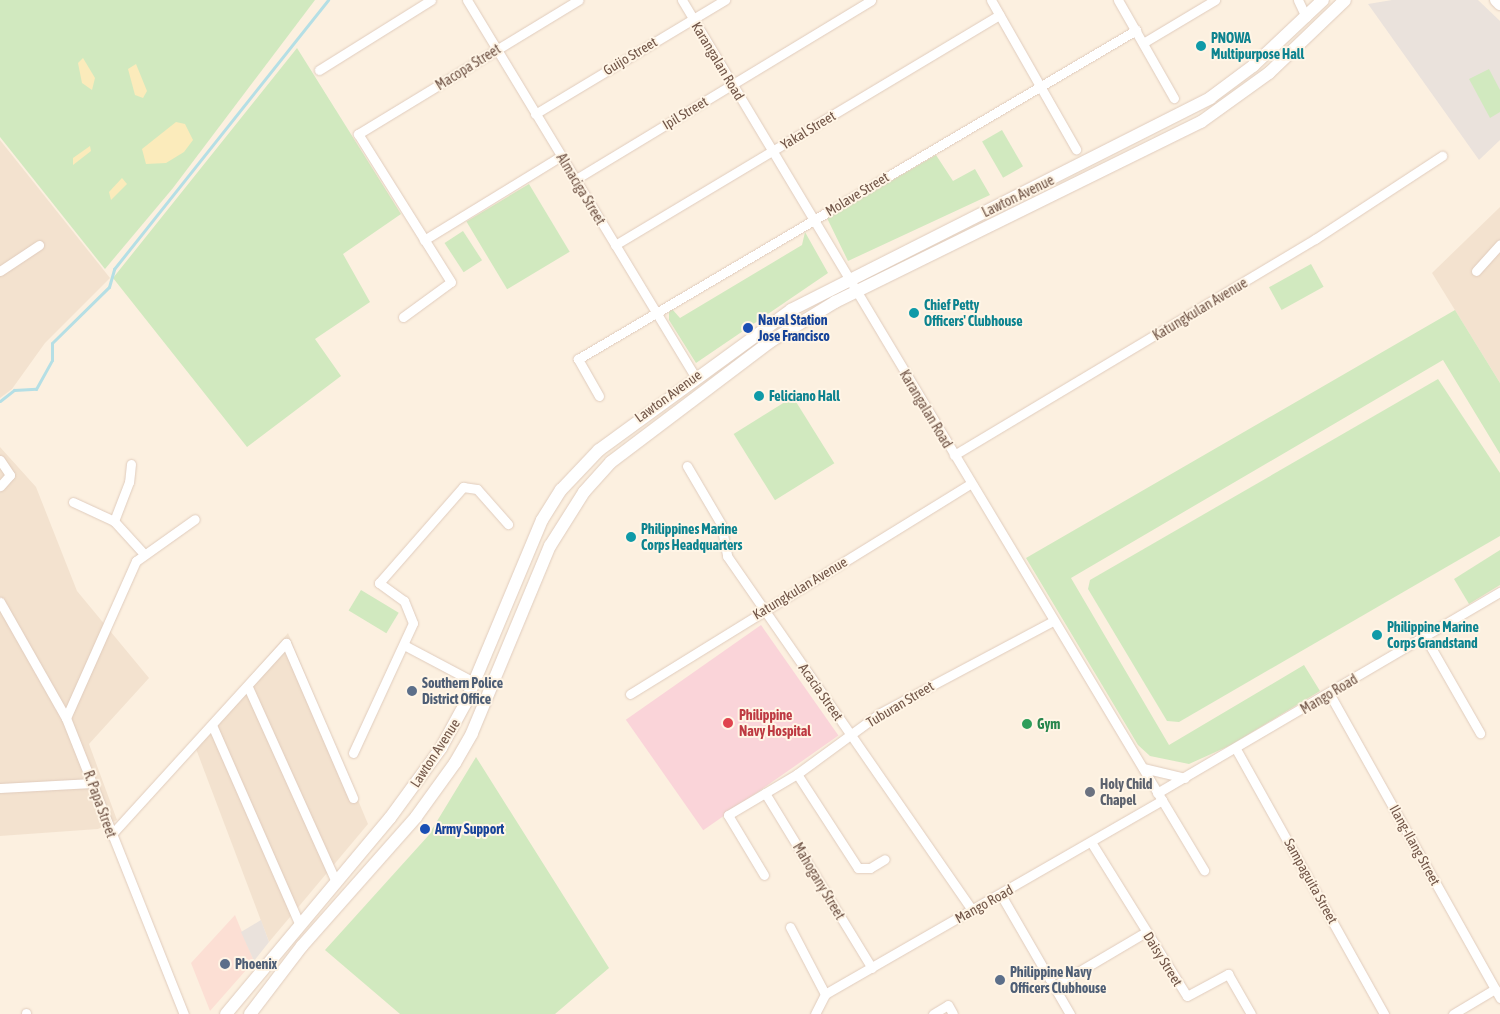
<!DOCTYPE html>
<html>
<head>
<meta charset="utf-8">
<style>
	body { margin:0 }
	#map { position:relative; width:1500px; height:1014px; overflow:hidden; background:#fcf0e0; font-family:"Asap Condensed",sans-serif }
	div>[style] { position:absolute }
	.residential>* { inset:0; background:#f3e2cf }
	.commercial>* { inset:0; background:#fcdfd4 }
	.industrial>* { inset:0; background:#eae2dc }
	.medical>* { inset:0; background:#fad4d9; transform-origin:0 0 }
	.green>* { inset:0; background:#d1e9bf; transform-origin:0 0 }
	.sand>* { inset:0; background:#fbebbb }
	.stream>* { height:3px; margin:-1.5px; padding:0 1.5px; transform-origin:1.5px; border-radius:1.5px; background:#b5dfe5 }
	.roads { filter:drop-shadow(0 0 1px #e0ccbd) drop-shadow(0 0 1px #e0ccbd) }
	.minor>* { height:9px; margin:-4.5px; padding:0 4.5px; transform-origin:4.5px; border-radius:4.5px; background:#fff }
	.secondary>* { height:12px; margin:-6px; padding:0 6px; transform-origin:6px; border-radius:6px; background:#fff }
	.dots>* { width:14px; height:14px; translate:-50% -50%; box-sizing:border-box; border:2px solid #fff5e6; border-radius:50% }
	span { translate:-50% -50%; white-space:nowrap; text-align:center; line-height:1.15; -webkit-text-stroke:4px #fff5e6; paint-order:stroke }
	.culture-label { font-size:14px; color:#0d838f; font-weight:700 }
	.left { translate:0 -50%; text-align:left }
	.street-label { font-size:14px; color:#725648 }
	.transit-label { font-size:14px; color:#164399; font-weight:700 }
	.service-label { font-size:14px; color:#4e5e75; font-weight:700 }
	.health-label { font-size:14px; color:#be3a42; font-weight:700 }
	.leisure-label { font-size:14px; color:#27864d; font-weight:700 }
	.worship-label { font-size:14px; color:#5b616d; font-weight:700 }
</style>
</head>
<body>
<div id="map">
	<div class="residential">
		<i style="clip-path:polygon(0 140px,110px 278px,45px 343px,12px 389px,0 398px)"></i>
		<i style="clip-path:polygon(1500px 207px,1500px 383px,1432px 273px)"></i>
		<i style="clip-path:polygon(0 447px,36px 487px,77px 591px,149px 678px,89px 744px,117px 820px,98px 829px,0 836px)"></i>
		<i style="clip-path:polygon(288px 633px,368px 824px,269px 942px,193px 741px)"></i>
	</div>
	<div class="commercial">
		<i style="clip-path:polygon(235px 915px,254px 961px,210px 1011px,191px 963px)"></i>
	</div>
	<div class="industrial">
		<i style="clip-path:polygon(1392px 0,1478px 0,1500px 21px,1500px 140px,1479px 160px,1368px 4px)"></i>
		<i style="clip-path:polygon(261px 920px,269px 942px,254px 961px,241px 932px)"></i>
	</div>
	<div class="medical">
		<i style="left:761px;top:625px;width:135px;height:165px;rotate:55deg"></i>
	</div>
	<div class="green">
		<i style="clip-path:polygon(0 0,315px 0,173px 188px,105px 269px,0 137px)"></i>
		<i style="clip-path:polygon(297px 48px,401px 214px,343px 254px,370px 302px,315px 339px,341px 376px,247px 447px,113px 278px)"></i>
		<i style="clip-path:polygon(1489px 69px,1500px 90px,1500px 112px,1490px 118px,1469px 79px)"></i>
		<i style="left:1002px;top:130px;width:42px;height:23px;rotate:60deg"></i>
		<i style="clip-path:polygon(936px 155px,953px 181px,975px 169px,990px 195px,848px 261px,827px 218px)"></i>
		<i style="left:529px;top:184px;width:79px;height:73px;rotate:59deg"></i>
		<i style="left:463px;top:231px;width:35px;height:22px;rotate:57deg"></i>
		<i style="clip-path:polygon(805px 232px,828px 273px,696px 363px,669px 320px,669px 312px,672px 309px,680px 318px,802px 245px)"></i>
		<i style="left:1311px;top:264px;width:26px;height:48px;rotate:61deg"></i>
		<i style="clip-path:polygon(1455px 310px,1500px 383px,1500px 454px,1443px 360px,1071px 578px,1169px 745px,1304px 665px,1320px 691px,1231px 745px,1189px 764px,1150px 756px,1138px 745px,1026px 558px)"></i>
		<i style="clip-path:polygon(1438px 379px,1500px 473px,1500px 536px,1179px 722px,1167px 721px,1088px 589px,1090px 580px)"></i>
		<i style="left:793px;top:397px;width:78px;height:70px;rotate:58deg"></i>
		<i style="clip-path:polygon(1500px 550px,1500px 585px,1469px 604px,1454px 579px)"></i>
		<i style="left:361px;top:590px;width:44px;height:24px;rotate:31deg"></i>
		<i style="clip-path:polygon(476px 757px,609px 968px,555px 1014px,400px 1014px,325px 950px,428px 836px)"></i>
	</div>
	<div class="sand">
		<i style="clip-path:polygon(83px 58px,95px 78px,92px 90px,82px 83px,78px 63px)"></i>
		<i style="clip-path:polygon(136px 64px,147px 91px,143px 98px,135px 95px,128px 69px)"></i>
		<i style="clip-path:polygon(176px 122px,185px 124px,193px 140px,184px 152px,166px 163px,146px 164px,142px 149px)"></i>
		<i style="clip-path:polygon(90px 146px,91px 151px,73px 165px,73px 158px)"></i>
		<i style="clip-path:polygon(122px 178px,127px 184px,111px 200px,109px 192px)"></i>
	</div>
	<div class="stream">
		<i style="left:0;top:401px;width:18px;rotate:-38deg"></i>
		<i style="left:14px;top:390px;width:22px;rotate:-3deg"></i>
		<i style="left:36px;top:389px;width:33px;rotate:-61deg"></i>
		<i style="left:52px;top:360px;width:17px;rotate:-90deg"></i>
		<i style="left:52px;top:343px;width:80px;rotate:-44.5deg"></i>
		<i style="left:109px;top:287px;width:19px;rotate:-74deg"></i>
		<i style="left:114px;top:269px;width:344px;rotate:-51.5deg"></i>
	</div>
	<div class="roads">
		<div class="minor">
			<i style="left:467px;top:0;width:441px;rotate:58.8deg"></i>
			<i style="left:682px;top:0;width:1015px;rotate:59.04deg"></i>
			<i style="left:991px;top:0;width:172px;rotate:60.3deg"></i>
			<i style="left:1118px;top:0;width:113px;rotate:60.3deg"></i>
			<i style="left:1298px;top:0;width:19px;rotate:65deg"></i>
			<i style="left:1143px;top:43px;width:84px;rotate:-30.8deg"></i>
			<i style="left:319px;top:70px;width:132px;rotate:-32deg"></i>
			<i style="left:535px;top:114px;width:222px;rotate:-31deg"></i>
			<i style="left:576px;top:179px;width:345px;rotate:-31.2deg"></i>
			<i style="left:424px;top:240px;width:161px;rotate:-31.5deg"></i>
			<i style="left:615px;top:245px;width:448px;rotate:-30.9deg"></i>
			<i style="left:0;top:271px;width:47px;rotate:-33.7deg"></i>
			<i style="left:1476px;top:271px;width:36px;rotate:-48deg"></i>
			<i style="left:403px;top:317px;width:59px;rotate:-36.1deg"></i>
			<i style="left:451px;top:282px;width:175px;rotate:-122.1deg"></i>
			<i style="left:358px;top:134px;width:258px;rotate:-31.3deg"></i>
			<i style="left:599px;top:396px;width:43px;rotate:-119.6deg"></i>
			<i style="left:578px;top:359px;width:648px;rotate:-30.52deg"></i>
			<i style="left:954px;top:455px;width:421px;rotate:-30.9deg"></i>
			<i style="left:1315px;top:239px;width:152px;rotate:-33.2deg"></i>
			<i style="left:0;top:460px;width:18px;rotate:56deg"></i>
			<i style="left:10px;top:475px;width:15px;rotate:132deg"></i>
			<i style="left:131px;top:464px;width:18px;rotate:96deg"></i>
			<i style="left:129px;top:482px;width:42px;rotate:111deg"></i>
			<i style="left:114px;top:521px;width:45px;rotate:47.7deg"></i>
			<i style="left:687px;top:466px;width:67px;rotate:59.6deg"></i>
			<i style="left:721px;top:524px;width:33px;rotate:79deg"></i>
			<i style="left:727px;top:556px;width:431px;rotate:55.3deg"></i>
			<i style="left:73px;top:502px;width:45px;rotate:24.9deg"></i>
			<i style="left:0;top:602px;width:133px;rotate:60.4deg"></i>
			<i style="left:66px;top:718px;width:319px;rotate:68.3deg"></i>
			<i style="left:1425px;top:637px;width:111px;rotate:60.2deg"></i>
			<i style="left:404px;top:645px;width:79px;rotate:27.9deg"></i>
			<i style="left:248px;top:687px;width:214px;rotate:65.7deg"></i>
			<i style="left:1329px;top:693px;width:350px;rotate:60.7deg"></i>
			<i style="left:630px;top:694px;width:401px;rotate:-31.7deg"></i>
			<i style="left:66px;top:718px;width:172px;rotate:-66deg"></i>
			<i style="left:136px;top:561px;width:72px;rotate:-35.4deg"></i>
			<i style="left:212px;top:725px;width:216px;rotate:66.3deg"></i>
			<i style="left:1236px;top:749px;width:304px;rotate:60.8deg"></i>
			<i style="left:353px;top:753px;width:143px;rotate:-65.2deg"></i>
			<i style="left:413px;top:623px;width:24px;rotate:-112deg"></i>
			<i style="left:404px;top:601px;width:31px;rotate:-144deg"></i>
			<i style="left:379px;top:583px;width:128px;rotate:-48.8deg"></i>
			<i style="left:463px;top:487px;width:14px;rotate:8deg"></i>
			<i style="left:477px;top:489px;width:47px;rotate:48.5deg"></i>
			<i style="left:1143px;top:768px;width:43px;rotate:13.4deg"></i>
			<i style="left:797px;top:774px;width:112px;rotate:57deg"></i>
			<i style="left:858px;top:868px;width:12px"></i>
			<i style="left:870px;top:868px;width:17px;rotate:-31deg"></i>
			<i style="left:0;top:788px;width:92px;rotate:-3.1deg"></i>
			<i style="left:765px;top:793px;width:205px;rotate:58.6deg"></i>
			<i style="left:1157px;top:793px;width:398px;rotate:-30.4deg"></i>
			<i style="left:111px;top:835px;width:260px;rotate:-47.7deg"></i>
			<i style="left:286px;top:643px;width:169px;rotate:66.6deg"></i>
			<i style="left:1091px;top:842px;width:181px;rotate:58.1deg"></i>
			<i style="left:1187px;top:996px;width:47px;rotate:-28.2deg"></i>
			<i style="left:1228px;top:974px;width:46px;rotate:60.1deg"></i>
			<i style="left:764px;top:875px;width:70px;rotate:-121deg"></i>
			<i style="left:728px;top:815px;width:80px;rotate:-30.7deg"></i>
			<i style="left:797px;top:774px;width:103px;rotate:-36.3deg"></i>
			<i style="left:880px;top:713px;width:196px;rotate:-28deg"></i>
			<i style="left:1001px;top:895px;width:138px;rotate:59.9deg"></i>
			<i style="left:790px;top:927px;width:76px;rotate:62.4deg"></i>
			<i style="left:1056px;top:985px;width:104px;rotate:-30.5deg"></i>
			<i style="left:26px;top:1014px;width:1px;rotate:-90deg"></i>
			<i style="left:815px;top:1014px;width:22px;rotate:-63deg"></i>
			<i style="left:825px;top:994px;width:389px;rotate:-29.9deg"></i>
			<i style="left:933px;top:1014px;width:17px;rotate:-31deg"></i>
			<i style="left:948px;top:1005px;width:10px;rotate:61deg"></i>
			<i style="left:1453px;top:1014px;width:49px;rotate:-30.8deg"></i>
		</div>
		<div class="secondary">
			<i style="left:1496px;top:0;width:6px;rotate:45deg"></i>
			<i style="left:226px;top:1014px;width:256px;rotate:-50.1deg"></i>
			<i style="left:390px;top:818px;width:87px;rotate:-53.9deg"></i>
			<i style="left:441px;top:748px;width:50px;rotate:-61.4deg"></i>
			<i style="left:465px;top:704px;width:199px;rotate:-67.3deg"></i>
			<i style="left:542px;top:520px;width:36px;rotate:-58deg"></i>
			<i style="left:561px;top:490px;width:55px;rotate:-46.5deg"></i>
			<i style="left:599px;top:450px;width:238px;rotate:-36.1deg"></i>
			<i style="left:791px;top:310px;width:470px;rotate:-26.8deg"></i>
			<i style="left:1210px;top:98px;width:54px;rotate:-36.7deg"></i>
			<i style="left:1253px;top:66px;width:96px;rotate:-43.3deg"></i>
			<i style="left:250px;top:1014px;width:86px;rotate:-52.6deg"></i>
			<i style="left:302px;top:946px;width:172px;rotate:-48.5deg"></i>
			<i style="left:416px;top:817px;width:67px;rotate:-54.2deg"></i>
			<i style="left:455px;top:763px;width:34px;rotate:-60deg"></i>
			<i style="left:472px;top:733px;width:203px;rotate:-67.4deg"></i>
			<i style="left:550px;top:546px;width:64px;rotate:-57.8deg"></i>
			<i style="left:584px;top:492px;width:40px;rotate:-48deg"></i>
			<i style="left:611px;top:462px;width:201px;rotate:-37.1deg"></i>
			<i style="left:771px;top:341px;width:75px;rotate:-31.4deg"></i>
			<i style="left:835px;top:302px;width:408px;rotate:-26.2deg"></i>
			<i style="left:1201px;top:122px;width:84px;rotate:-35.8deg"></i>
			<i style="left:1269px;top:73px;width:105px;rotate:-43.8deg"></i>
		</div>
	</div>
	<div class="dots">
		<i style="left:1201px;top:46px;background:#0f9aa8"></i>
		<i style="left:914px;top:313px;background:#0f9aa8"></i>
		<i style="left:748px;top:328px;background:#1a4fb4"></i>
		<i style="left:759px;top:396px;background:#0f9aa8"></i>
		<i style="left:631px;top:537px;background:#0f9aa8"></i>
		<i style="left:1377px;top:635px;background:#0f9aa8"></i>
		<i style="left:412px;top:691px;background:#5c6f8a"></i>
		<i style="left:728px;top:723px;background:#e0444e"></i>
		<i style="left:1027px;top:724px;background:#2e9e5b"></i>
		<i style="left:1090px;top:792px;background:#6b7280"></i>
		<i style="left:425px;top:829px;background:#1a4fb4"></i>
		<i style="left:225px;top:964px;background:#5c6f8a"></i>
		<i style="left:1000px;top:980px;background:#5c6f8a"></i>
	</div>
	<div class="culture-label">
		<span class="left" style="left:1211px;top:46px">PNOWA<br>Multipurpose Hall</span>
		<span class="left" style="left:924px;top:313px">Chief Petty<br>Officers' Clubhouse</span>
		<span class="left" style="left:769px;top:396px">Feliciano Hall</span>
		<span class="left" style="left:641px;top:537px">Philippines Marine<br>Corps Headquarters</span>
		<span class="left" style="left:1387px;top:635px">Philippine Marine<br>Corps Grandstand</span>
	</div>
	<div class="street-label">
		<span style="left:630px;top:56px;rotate:-31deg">Guijo Street</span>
		<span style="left:718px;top:61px;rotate:59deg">Karangalan Road</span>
		<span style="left:468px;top:67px;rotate:-32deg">Macopa Street</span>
		<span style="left:685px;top:113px;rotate:-31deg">Ipil Street</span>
		<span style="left:808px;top:130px;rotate:-31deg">Yakal Street</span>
		<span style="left:581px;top:189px;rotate:59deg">Almaciga Street</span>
		<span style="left:857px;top:194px;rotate:-31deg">Molave Street</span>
		<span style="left:1018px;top:196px;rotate:-26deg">Lawton Avenue</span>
		<span style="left:1200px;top:309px;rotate:-31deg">Katungkulan Avenue</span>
		<span style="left:668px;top:396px;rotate:-36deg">Lawton Avenue</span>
		<span style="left:926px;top:409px;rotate:59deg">Karangalan Road</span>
		<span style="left:800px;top:588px;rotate:-31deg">Katungkulan Avenue</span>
		<span style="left:821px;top:692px;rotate:55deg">Acacia Street</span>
		<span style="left:1329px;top:694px;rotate:-31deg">Mango Road</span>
		<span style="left:900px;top:704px;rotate:-31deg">Tuburan Street</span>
		<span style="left:435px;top:753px;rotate:-57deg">Lawton Avenue</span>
		<span style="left:100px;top:804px;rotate:70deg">R. Papa Street</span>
		<span style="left:1415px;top:845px;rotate:61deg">Ilang-Ilang Street</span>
		<span style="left:819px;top:881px;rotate:59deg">Mahogany Street</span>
		<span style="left:1311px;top:881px;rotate:61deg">Sampaguita Street</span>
		<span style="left:984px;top:904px;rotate:-29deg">Mango Road</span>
		<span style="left:1163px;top:959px;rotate:58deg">Daisy Street</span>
	</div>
	<div class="transit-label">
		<span class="left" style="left:758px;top:328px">Naval Station<br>Jose Francisco</span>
		<span class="left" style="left:435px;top:829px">Army Support</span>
	</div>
	<div class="service-label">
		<span class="left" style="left:422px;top:691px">Southern Police<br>District Office</span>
		<span class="left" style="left:235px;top:964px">Phoenix</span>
		<span class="left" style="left:1010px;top:980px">Philippine Navy<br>Officers Clubhouse</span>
	</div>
	<div class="health-label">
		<span class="left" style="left:739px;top:723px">Philippine<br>Navy Hospital</span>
	</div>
	<div class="leisure-label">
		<span class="left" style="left:1037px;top:724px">Gym</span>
	</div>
	<div class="worship-label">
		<span class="left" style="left:1100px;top:792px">Holy Child<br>Chapel</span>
	</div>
</div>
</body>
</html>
